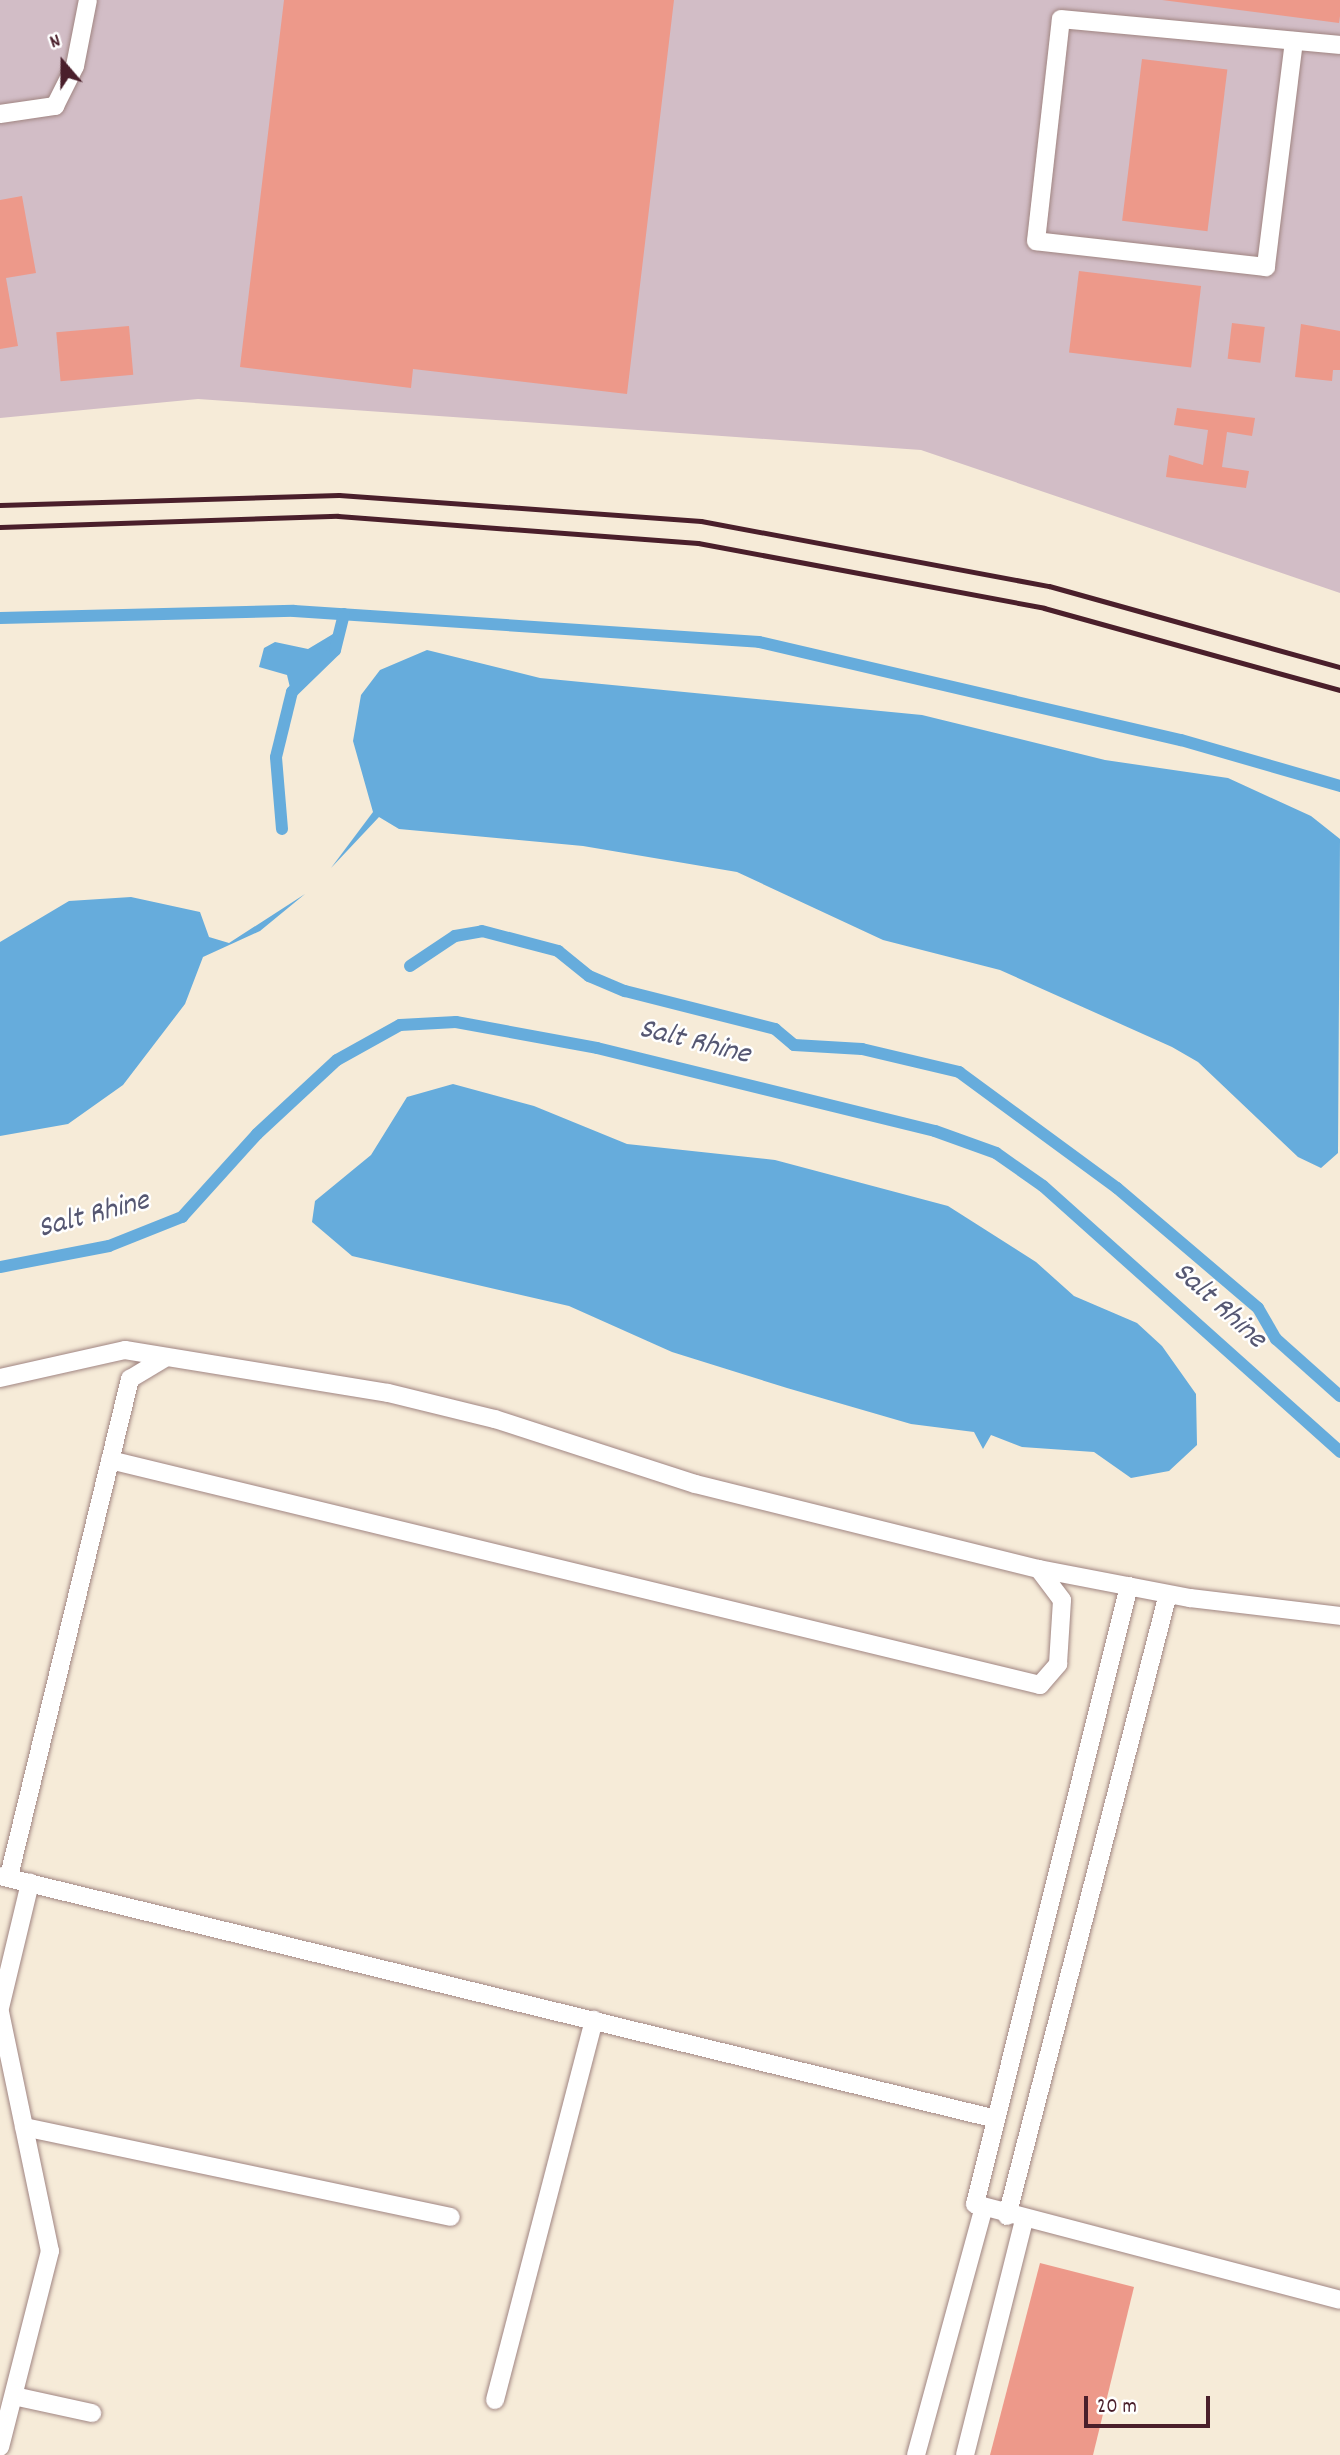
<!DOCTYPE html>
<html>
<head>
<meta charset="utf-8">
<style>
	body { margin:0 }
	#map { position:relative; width:1340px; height:2455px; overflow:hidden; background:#f6ebd8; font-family:Dekko,sans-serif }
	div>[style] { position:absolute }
	.industrial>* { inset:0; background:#d2bdc6 }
	.water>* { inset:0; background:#66acdc }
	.stream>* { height:12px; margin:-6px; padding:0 6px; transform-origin:6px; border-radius:6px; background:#66acdc }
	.building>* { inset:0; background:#ed998a; transform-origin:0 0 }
	.roads { filter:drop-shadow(0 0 2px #a08582) drop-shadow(0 0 2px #a08582) }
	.lane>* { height:18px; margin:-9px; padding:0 9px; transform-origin:9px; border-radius:9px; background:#fff }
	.rail>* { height:5px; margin:-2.5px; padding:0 2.5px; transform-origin:2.5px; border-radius:2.5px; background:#4a1f2b }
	span { translate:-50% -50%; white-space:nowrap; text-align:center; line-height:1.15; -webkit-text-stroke:5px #fff; paint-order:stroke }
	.water-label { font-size:30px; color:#555772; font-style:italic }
	.north { position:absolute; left:28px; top:28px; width:70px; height:70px; -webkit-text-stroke:5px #fff; paint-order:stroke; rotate:340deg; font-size:19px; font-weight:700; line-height:28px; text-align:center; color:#4a1f2b }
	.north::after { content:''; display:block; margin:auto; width:24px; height:32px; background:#4a1f2b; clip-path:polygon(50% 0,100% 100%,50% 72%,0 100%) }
	.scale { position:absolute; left:1084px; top:2396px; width:126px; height:32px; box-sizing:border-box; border:4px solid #4a1f2b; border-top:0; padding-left:9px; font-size:21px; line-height:24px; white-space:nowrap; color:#4a1f2b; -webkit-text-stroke:5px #fff; paint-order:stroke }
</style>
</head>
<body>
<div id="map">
	<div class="industrial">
		<i style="clip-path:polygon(0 0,1340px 0,1340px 593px,921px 450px,198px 399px,0 418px)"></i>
	</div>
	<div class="water">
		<i style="clip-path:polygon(338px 631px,335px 650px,307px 672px,292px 696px,287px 675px,259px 667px,264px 648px,275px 642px,308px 649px)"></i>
		<i style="clip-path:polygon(427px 650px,540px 678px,922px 715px,1105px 760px,1228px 778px,1311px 816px,1340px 839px,1338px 1153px,1321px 1168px,1298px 1157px,1198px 1062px,1172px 1047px,1000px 970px,883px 940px,737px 872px,583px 846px,399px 829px,379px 817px,331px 868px,373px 812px,353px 741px,361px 695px,380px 670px)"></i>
		<i style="clip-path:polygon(305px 894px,260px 931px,203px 957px,185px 1004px,123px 1085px,68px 1124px,0 1136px,0 942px,69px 901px,131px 897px,200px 912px,209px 937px,229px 943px)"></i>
		<i style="clip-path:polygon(453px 1084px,534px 1106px,627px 1144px,775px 1160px,948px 1206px,1036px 1262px,1074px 1296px,1137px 1323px,1162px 1346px,1196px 1394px,1197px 1445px,1169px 1471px,1131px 1478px,1094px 1452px,1022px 1447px,991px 1435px,983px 1449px,974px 1432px,911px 1424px,787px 1388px,672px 1352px,569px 1306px,352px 1256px,312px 1222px,315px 1201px,371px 1155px,407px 1097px)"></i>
	</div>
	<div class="stream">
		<i style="left:0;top:618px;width:294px;rotate:-1.4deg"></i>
		<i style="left:294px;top:611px;width:466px;rotate:3.8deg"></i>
		<i style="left:759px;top:642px;width:433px;rotate:13.1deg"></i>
		<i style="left:1181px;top:740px;width:166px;rotate:16.1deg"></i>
		<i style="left:282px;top:829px;width:72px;rotate:-94.8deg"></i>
		<i style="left:276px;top:757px;width:67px;rotate:-76.2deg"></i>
		<i style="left:292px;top:692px;width:60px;rotate:-44.3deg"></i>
		<i style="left:335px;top:650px;width:37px;rotate:-76deg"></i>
		<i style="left:410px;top:966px;width:54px;rotate:-33.7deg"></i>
		<i style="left:455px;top:936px;width:27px;rotate:-10deg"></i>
		<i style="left:482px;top:931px;width:79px;rotate:14.7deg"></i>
		<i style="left:558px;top:951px;width:40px;rotate:39deg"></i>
		<i style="left:589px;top:976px;width:39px;rotate:23deg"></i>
		<i style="left:625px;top:991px;width:155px;rotate:14.2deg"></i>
		<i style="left:775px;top:1029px;width:25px;rotate:40deg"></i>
		<i style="left:794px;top:1045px;width:68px;rotate:3.4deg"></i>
		<i style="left:862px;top:1049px;width:100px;rotate:13.3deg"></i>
		<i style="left:959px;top:1072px;width:196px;rotate:36.3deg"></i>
		<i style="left:1117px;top:1188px;width:185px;rotate:40.4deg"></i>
		<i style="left:1258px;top:1308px;width:36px;rotate:60deg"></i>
		<i style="left:1276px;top:1339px;width:86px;rotate:41.7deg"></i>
		<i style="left:0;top:1267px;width:111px;rotate:-10.9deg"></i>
		<i style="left:109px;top:1246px;width:79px;rotate:-21.7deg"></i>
		<i style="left:182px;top:1217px;width:112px;rotate:-47.9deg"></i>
		<i style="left:257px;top:1134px;width:109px;rotate:-42.8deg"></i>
		<i style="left:337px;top:1060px;width:72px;rotate:-29.1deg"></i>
		<i style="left:400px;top:1025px;width:56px;rotate:-3.1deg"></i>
		<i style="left:456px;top:1022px;width:143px;rotate:10.4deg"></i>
		<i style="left:597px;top:1048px;width:348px;rotate:13.8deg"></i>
		<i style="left:935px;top:1131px;width:65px;rotate:19.8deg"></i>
		<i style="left:996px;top:1153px;width:57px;rotate:35.1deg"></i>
		<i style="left:1043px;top:1186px;width:399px;rotate:41.8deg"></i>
	</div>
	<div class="building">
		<i style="clip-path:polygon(284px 0,674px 0,627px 394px,413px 369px,411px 388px,240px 367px)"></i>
		<i style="clip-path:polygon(1162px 0,1340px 0,1340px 16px,1339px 23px)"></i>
		<i style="left:1142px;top:59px;width:86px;height:163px;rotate:7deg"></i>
		<i style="clip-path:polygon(22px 196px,36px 273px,6px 278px,18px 346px,0 349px,0 200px)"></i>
		<i style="left:1079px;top:271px;width:123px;height:82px;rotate:7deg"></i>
		<i style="left:1232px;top:323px;width:33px;height:36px;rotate:7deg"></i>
		<i style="clip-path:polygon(1301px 324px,1340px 331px,1340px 370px,1333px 370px,1332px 381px,1295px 377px)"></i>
		<i style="left:129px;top:326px;width:49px;height:73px;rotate:85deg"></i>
		<i style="clip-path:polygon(1177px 408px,1255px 418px,1252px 436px,1227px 432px,1222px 467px,1249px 471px,1246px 488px,1166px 477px,1169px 455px,1203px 465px,1208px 430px,1174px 425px)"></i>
		<i style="clip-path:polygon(1040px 2263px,1134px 2287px,1093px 2455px,990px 2455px)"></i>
	</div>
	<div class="roads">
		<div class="lane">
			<i style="left:1294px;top:41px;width:228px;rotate:97.1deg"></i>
			<i style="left:1266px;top:267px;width:231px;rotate:-173.6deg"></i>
			<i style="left:1036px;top:241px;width:223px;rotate:-83.6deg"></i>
			<i style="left:1061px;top:19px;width:280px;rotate:5.3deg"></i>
			<i style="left:0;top:114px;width:56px;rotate:-8.3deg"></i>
			<i style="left:55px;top:106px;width:45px;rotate:-63.4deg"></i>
			<i style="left:75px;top:66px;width:67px;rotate:-78.9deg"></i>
			<i style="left:0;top:1378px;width:128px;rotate:-12.6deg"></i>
			<i style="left:125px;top:1350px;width:266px;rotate:9.3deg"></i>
			<i style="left:388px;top:1393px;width:110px;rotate:13.7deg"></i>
			<i style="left:495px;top:1419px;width:210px;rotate:18deg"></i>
			<i style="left:695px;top:1484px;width:354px;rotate:13.9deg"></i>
			<i style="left:1039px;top:1569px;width:154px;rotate:10.9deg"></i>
			<i style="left:1190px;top:1598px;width:151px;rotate:6.8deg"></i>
			<i style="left:110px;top:1460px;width:957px;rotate:13.6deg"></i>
			<i style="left:1040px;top:1685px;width:28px;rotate:-49deg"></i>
			<i style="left:1058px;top:1664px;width:64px;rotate:-86.4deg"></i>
			<i style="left:1062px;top:1600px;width:39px;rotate:-127deg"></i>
			<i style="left:1129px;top:1586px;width:637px;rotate:103.99deg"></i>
			<i style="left:975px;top:2204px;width:377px;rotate:14.7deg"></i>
			<i style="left:0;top:1876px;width:1021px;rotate:13.71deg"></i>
			<i style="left:9px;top:1876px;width:512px;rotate:-76.32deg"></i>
			<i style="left:130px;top:1379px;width:39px;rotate:-31deg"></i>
			<i style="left:0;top:2008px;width:129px;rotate:-76.5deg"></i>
			<i style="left:0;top:2012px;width:244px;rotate:78.2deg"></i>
			<i style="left:50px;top:2251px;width:202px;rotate:104.3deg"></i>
			<i style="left:24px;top:2127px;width:436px;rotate:11.9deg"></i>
			<i style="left:1007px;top:2216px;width:642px;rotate:-75.49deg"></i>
			<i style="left:14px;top:2396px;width:80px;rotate:12.3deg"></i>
			<i style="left:495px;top:2400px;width:393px;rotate:-75.4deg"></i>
			<i style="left:916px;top:2455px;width:254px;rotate:-74.7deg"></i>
			<i style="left:965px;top:2455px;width:242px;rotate:-75.9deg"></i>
		</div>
	</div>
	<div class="rail">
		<i style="left:0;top:505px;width:339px;rotate:-1.7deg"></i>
		<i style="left:339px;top:495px;width:363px;rotate:4.1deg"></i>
		<i style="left:701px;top:521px;width:354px;rotate:10.6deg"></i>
		<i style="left:1049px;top:586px;width:302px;rotate:15.6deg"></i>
		<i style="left:0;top:527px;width:338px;rotate:-1.9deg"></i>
		<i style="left:338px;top:516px;width:361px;rotate:4.3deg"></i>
		<i style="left:698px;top:543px;width:352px;rotate:10.6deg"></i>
		<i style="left:1044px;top:608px;width:307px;rotate:15.5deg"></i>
	</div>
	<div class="water-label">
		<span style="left:694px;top:1044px;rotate:14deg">Salt Rhine</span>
		<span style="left:94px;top:1217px;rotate:-15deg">Salt Rhine</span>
		<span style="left:1218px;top:1307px;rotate:42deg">Salt Rhine</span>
	</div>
	<div class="north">N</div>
	<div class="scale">20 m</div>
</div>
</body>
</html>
